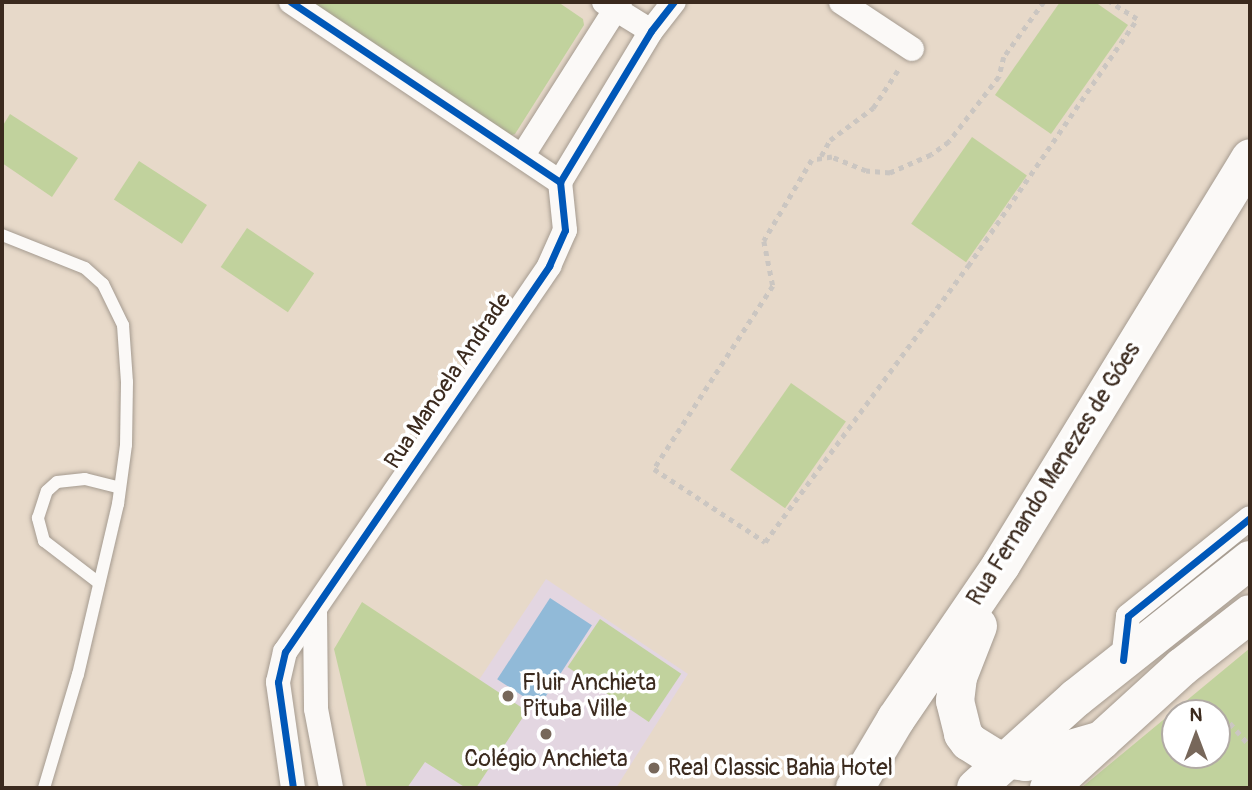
<!DOCTYPE html>
<html>
<head>
<meta charset="utf-8">
<style>
	body { margin:0 }
	#map { position:relative; width:1252px; height:790px; overflow:hidden; background:#e7d9c9; font-family:Pangolin,sans-serif }
	div>[style] { position:absolute }
	.built>* { inset:0; background:#e3d6e1 }
	.green>* { inset:0; background:#c1d29d; transform-origin:0 0 }
	.water>* { inset:0; background:#91bad8; transform-origin:0 0 }
	.path>* { height:4.5px; margin-top:-2.25px; transform-origin:0; background:repeating-linear-gradient(90deg,#cbc6c1 0 5px,transparent 0 10px) }
	.roads { filter:drop-shadow(0 0 2px #a59b90) drop-shadow(0 0 2px #a59b90) }
	.lane>* { height:12px; margin:-6px; padding:0 6px; transform-origin:6px; border-radius:6px; background:#fbf9f7 }
	.street>* { height:24px; margin:-12px; padding:0 12px; transform-origin:12px; border-radius:12px; background:#fbf9f7 }
	.primary>* { height:38px; margin:-19px; padding:0 19px; transform-origin:19px; border-radius:19px; background:#fbf9f7 }
	.cycleway>* { height:7px; margin:-3.5px; padding:0 3.5px; transform-origin:3.5px; border-radius:3.5px; background:#0057b8 }
	.dots>* { width:19px; height:19px; translate:-50% -50%; box-sizing:border-box; border:4px solid #fff; border-radius:50% }
	span { translate:-50% -50%; white-space:nowrap; text-align:center; line-height:1.15; -webkit-text-stroke:7px #fff; paint-order:stroke }
	.street-label { font-size:23px; color:#3b2a1e }
	.poi-label { font-size:23px; color:#3b2a1e }
	.left { translate:0 -50%; text-align:left }
	.frame { position:absolute; inset:0; border:4px solid #3b2a1e; pointer-events:none }
	.north { position:absolute; left:1161px; top:699px; width:70px; height:70px; box-sizing:border-box; background:#fff; border:2px solid #b1aaa5; border-radius:50%; rotate:0deg; font-size:19px; font-weight:700; line-height:28px; text-align:center; color:#3b2a1e }
	.north::after { content:''; display:block; margin:auto; width:24px; height:32px; background:#77675a; clip-path:polygon(50% 0,100% 100%,50% 72%,0 100%) }
</style>
</head>
<body>
<div id="map">
	<div class="built">
		<i style="clip-path:polygon(546px 579px,688px 674px,616px 788px,407px 788px)"></i>
	</div>
	<div class="green">
		<i style="clip-path:polygon(301px 2px,558px 2px,583px 19px,584px 25px,515px 134px,509px 136px)"></i>
		<i style="clip-path:polygon(1060px 2px,1095px 2px,1128px 25px,1051px 134px,995px 95px)"></i>
		<i style="clip-path:polygon(10px 114px,78px 158px,52px 197px,2px 163px,2px 127px)"></i>
		<i style="left:972px;top:137px;width:67px;height:106px;rotate:35deg"></i>
		<i style="left:139px;top:161px;width:81px;height:46px;rotate:33deg"></i>
		<i style="left:247px;top:228px;width:81px;height:47px;rotate:34deg"></i>
		<i style="left:791px;top:383px;width:67px;height:106px;rotate:35deg"></i>
		<i style="clip-path:polygon(362px 602px,527px 711px,476px 788px,466px 788px,425px 762px,407px 788px,367px 788px,334px 649px)"></i>
		<i style="left:600px;top:619px;width:98px;height:58px;rotate:34deg"></i>
		<i style="clip-path:polygon(evenodd,1250px 648px,1250px 788px,1081px 788px,1238px 658px,1250px 648px,1175px 713px,1217px 713px,1217px 755px,1175px 755px,1175px 713px)"></i>
	</div>
	<div class="water">
		<i style="left:550px;top:598px;width:50px;height:97px;rotate:33deg"></i>
	</div>
	<div class="path">
		<i style="left:1044px;top:2px;width:68px;rotate:126deg"></i>
		<i style="left:1004px;top:57px;width:21px;rotate:104deg"></i>
		<i style="left:999px;top:77px;width:82px;rotate:127.6deg"></i>
		<i style="left:949px;top:142px;width:22px;rotate:144deg"></i>
		<i style="left:931px;top:155px;width:45px;rotate:156.3deg"></i>
		<i style="left:890px;top:173px;width:24px;rotate:-175deg"></i>
		<i style="left:866px;top:171px;width:37px;rotate:-158deg"></i>
		<i style="left:832px;top:157px;width:20px;rotate:171deg"></i>
		<i style="left:812px;top:160px;width:94px;rotate:120.7deg"></i>
		<i style="left:764px;top:241px;width:46px;rotate:78.7deg"></i>
		<i style="left:773px;top:286px;width:218px;rotate:123deg"></i>
		<i style="left:654px;top:469px;width:133px;rotate:33.3deg"></i>
		<i style="left:765px;top:542px;width:343px;rotate:-53.7deg"></i>
		<i style="left:968px;top:266px;width:299px;rotate:-55.6deg"></i>
		<i style="left:1137px;top:19px;width:32px;rotate:-148deg"></i>
		<i style="left:821px;top:156px;width:18px;rotate:-61deg"></i>
		<i style="left:830px;top:140px;width:54px;rotate:-36.7deg"></i>
		<i style="left:873px;top:108px;width:49px;rotate:-56.6deg"></i>
		<i style="left:1230px;top:723px;width:30px;rotate:49deg"></i>
	</div>
	<div class="roads">
		<div class="lane">
			<i style="left:2px;top:235px;width:89px;rotate:21.7deg"></i>
			<i style="left:85px;top:268px;width:24px;rotate:42deg"></i>
			<i style="left:103px;top:284px;width:46px;rotate:64deg"></i>
			<i style="left:123px;top:325px;width:57px;rotate:86deg"></i>
			<i style="left:127px;top:382px;width:63px;rotate:90.9deg"></i>
			<i style="left:126px;top:445px;width:60px;rotate:97.7deg"></i>
			<i style="left:118px;top:504px;width:175px;rotate:103.2deg"></i>
			<i style="left:78px;top:674px;width:119px;rotate:106.6deg"></i>
			<i style="left:99px;top:583px;width:69px;rotate:-142.6deg"></i>
			<i style="left:44px;top:541px;width:24px;rotate:-105deg"></i>
			<i style="left:38px;top:518px;width:28px;rotate:-72deg"></i>
			<i style="left:47px;top:491px;width:13px;rotate:-42deg"></i>
			<i style="left:57px;top:482px;width:28px;rotate:-6deg"></i>
			<i style="left:85px;top:479px;width:36px;rotate:14deg"></i>
		</div>
		<div class="street">
			<i style="left:291px;top:2px;width:324px;rotate:33.8deg"></i>
			<i style="left:604px;top:2px;width:55px;rotate:31.7deg"></i>
			<i style="left:841px;top:2px;width:85px;rotate:33.5deg"></i>
			<i style="left:523px;top:155px;width:181px;rotate:-57.6deg"></i>
			<i style="left:315px;top:610px;width:99px;rotate:89.4deg"></i>
			<i style="left:316px;top:709px;width:80px;rotate:79.2deg"></i>
			<i style="left:1123px;top:660px;width:44px;rotate:-83.5deg"></i>
			<i style="left:1128px;top:616px;width:156px;rotate:-38.8deg"></i>
			<i style="left:293px;top:788px;width:107px;rotate:-98.1deg"></i>
			<i style="left:278px;top:682px;width:31px;rotate:-77deg"></i>
			<i style="left:285px;top:652px;width:468px;rotate:-55.6deg"></i>
			<i style="left:549px;top:266px;width:39px;rotate:-66deg"></i>
			<i style="left:565px;top:230px;width:48px;rotate:-95.9deg"></i>
			<i style="left:560px;top:182px;width:176px;rotate:-58.9deg"></i>
			<i style="left:651px;top:31px;width:37px;rotate:-52deg"></i>
		</div>
		<div class="primary">
			<i style="left:978px;top:626px;width:55px;rotate:111.4deg"></i>
			<i style="left:958px;top:677px;width:24px;rotate:97deg"></i>
			<i style="left:955px;top:701px;width:34px;rotate:76deg"></i>
			<i style="left:963px;top:734px;width:10px;rotate:53deg"></i>
			<i style="left:969px;top:742px;width:31px;rotate:32deg"></i>
			<i style="left:995px;top:758px;width:31px;rotate:7deg"></i>
			<i style="left:1026px;top:762px;width:79px;rotate:-16.1deg"></i>
			<i style="left:855px;top:788px;width:80px;rotate:-59.3deg"></i>
			<i style="left:896px;top:719px;width:186px;rotate:-55.7deg"></i>
			<i style="left:1001px;top:565px;width:477px;rotate:-58.5deg"></i>
			<i style="left:976px;top:788px;width:135px;rotate:-42deg"></i>
			<i style="left:1076px;top:698px;width:222px;rotate:-38.4deg"></i>
			<i style="left:1049px;top:788px;width:180px;rotate:-42.3deg"></i>
			<i style="left:1182px;top:667px;width:86px;rotate:-37.9deg"></i>
		</div>
	</div>
	<div class="cycleway">
		<i style="left:291px;top:2px;width:324px;rotate:33.8deg"></i>
		<i style="left:1123px;top:660px;width:44px;rotate:-83.5deg"></i>
		<i style="left:1128px;top:616px;width:156px;rotate:-38.8deg"></i>
		<i style="left:293px;top:788px;width:107px;rotate:-98.1deg"></i>
		<i style="left:278px;top:682px;width:31px;rotate:-77deg"></i>
		<i style="left:285px;top:652px;width:468px;rotate:-55.6deg"></i>
		<i style="left:549px;top:266px;width:39px;rotate:-66deg"></i>
		<i style="left:565px;top:230px;width:48px;rotate:-95.9deg"></i>
		<i style="left:560px;top:182px;width:176px;rotate:-58.9deg"></i>
		<i style="left:651px;top:31px;width:37px;rotate:-52deg"></i>
	</div>
	<div class="dots">
		<i style="left:508px;top:696px;background:#77675a"></i>
		<i style="left:546px;top:734px;background:#77675a"></i>
		<i style="left:654px;top:768px;background:#77675a"></i>
	</div>
	<div class="street-label">
		<span style="left:448px;top:381px;rotate:-56deg">Rua Manoela Andrade</span>
		<span style="left:1054px;top:474px;rotate:-58deg">Rua Fernando Menezes de Góes</span>
	</div>
	<div class="poi-label">
		<span class="left" style="left:522px;top:696px">Fluir Anchieta<br>Pituba Ville</span>
		<span style="left:546px;top:759px">Colégio Anchieta</span>
		<span class="left" style="left:668px;top:768px">Real Classic Bahia Hotel</span>
	</div>
	<div class="frame"></div>
	<div class="north">N</div>
</div>
</body>
</html>
